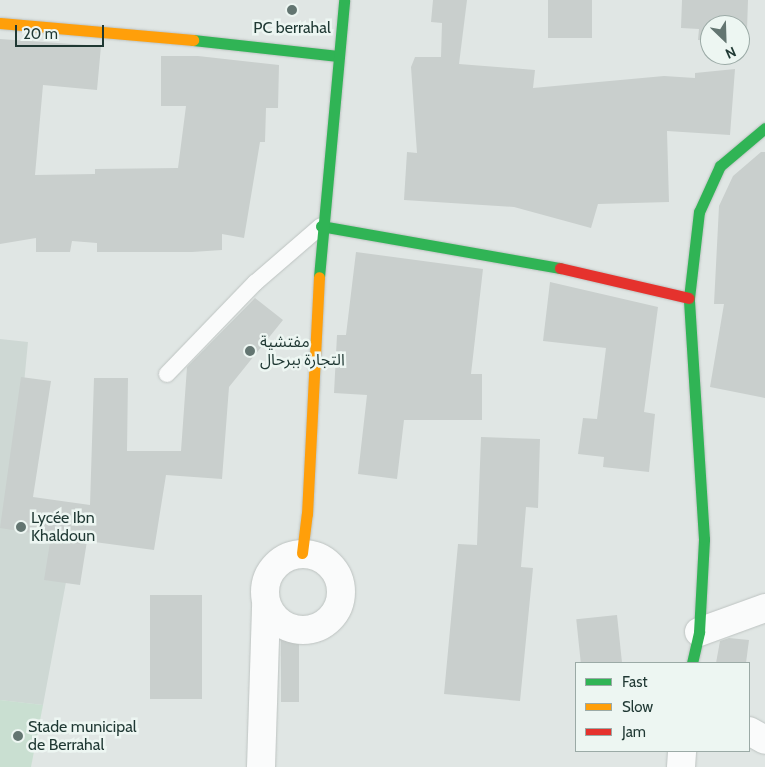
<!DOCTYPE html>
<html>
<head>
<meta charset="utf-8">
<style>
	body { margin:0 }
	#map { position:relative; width:765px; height:767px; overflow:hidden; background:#e0e6e4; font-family:Cabin,"Noto Sans Arabic",sans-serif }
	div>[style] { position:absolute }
	.built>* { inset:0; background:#ced8d4 }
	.green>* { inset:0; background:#c9dfd1 }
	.building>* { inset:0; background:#c9cfcd; transform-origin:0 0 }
	.roads { filter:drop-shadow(0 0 1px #bdc3c1) drop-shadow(0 0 1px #bdc3c1) }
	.lane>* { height:16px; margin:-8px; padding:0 8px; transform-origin:8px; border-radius:8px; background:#fafbfb }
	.street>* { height:28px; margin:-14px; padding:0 14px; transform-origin:14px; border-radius:14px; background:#fafbfb }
	.street>.ring { margin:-14px; padding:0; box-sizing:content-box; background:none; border:28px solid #fafbfb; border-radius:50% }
	.fast>* { height:11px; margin:-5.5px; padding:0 5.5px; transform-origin:5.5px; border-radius:5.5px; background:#30b455 }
	.slow>* { height:11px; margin:-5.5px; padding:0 5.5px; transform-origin:5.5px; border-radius:5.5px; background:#ff9f0a }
	.jam>* { height:11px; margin:-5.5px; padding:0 5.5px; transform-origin:5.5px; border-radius:5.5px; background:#e5322d }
	.dots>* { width:14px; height:14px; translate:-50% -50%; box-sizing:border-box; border:2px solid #edf6f2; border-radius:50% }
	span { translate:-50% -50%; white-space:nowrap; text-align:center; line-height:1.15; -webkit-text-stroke:5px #edf6f2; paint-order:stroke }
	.poi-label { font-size:16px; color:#1f3833 }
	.left { translate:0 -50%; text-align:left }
	.legend { position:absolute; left:575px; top:662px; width:175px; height:90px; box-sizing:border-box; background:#edf6f2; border:1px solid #9baaa6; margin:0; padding:6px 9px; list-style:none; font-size:15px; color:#1f3833 }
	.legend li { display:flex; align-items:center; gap:10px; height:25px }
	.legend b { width:25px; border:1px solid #9baaa6 }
	.north { position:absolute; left:700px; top:15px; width:50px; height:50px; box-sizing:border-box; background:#edf6f2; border:1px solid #9baaa6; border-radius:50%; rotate:156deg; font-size:14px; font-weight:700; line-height:20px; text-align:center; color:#1f3833 }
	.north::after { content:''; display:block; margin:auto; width:18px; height:22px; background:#637571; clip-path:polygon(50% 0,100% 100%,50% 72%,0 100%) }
	.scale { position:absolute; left:15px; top:25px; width:89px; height:22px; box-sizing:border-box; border:2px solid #1f3833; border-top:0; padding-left:6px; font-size:15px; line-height:18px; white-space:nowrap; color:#1f3833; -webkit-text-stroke:4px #edf6f2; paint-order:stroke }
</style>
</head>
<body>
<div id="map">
	<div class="built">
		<i style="clip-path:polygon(0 339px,28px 342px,11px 519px,75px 534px,43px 705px,0 700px)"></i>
	</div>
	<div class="green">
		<i style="clip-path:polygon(0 700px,43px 705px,31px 767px,0 767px)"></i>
	</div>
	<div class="building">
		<i style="clip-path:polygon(433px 0,467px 0,459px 64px,535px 70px,533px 88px,664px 76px,695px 78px,695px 73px,735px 69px,730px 135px,667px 131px,669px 202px,598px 204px,591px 228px,514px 207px,404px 200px,407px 152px,417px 153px,411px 67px,415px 57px,441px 57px,442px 23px,431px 22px)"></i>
		<i style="left:548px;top:0;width:44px;height:38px"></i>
		<i style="clip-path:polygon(682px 0,748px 0,747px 30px,740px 30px,740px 25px,710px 25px,710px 40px,698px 40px,699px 29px,681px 28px)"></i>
		<i style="clip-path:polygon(0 39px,101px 46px,97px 90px,43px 85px,35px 175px,95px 174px,95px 169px,178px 168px,186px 106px,161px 106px,161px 56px,198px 56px,279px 65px,278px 108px,266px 108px,265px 142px,260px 142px,244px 238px,222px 234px,222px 250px,192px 252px,97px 252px,97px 243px,72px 241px,70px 252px,36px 252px,36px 238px,0 244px)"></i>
		<i style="clip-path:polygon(761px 152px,765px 152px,765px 398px,710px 387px,724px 304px,714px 304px,719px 206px,733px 176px)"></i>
		<i style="clip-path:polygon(356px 252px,483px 269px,471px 374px,482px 374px,482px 420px,404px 420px,397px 479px,358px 474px,367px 395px,334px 393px,337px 335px,346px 335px)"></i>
		<i style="clip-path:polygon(550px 282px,658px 307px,644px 412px,655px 414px,649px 472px,603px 467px,604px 457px,578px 454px,583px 418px,597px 419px,606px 348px,543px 341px)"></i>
		<i style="clip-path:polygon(255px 298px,283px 320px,229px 387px,222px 479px,166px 475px,154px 550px,87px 541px,80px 585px,44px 580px,51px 536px,0 528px,21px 377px,51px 381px,33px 497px,90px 505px,94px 378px,128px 378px,127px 451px,181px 451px,187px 367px)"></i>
		<i style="clip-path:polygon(481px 437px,540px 439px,538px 508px,526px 507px,521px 567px,533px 568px,520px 701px,444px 694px,458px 544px,477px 545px)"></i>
		<i style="left:150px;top:595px;width:52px;height:104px"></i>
		<i style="left:617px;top:615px;width:48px;height:41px;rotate:84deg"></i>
		<i style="clip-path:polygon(729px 638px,749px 640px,746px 663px,716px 663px,720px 641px)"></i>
		<i style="left:281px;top:639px;width:18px;height:63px"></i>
	</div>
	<div class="roads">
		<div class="lane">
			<i style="left:167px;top:374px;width:127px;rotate:-46deg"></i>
			<i style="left:255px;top:283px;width:87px;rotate:-40.8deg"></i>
		</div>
		<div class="street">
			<i class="ring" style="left:265px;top:554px;width:48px;height:48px"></i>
			<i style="left:699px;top:632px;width:70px;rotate:-20deg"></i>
			<i style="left:749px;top:731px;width:18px;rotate:29deg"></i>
			<i style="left:261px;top:767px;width:162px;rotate:-88.2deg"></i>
			<i style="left:681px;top:767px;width:16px;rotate:-86deg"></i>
		</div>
		<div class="fast">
			<i style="left:193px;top:40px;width:146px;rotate:6.3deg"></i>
			<i style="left:321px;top:226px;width:243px;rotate:10deg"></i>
			<i style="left:319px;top:277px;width:278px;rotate:-84.8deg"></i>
			<i style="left:692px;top:663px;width:32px;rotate:-77deg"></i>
			<i style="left:699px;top:632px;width:93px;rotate:-86.9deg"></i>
			<i style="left:704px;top:539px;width:241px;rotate:-93.6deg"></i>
			<i style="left:689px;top:298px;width:87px;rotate:-83.4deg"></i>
			<i style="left:699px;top:212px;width:51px;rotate:-65.5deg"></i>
			<i style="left:720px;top:166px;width:59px;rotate:-40.2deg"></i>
		</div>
		<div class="slow">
			<i style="left:0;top:23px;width:194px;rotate:5deg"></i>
			<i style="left:302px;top:553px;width:39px;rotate:-83deg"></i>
			<i style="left:307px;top:514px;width:237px;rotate:-87.1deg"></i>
		</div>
		<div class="jam">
			<i style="left:560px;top:268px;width:132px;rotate:13.1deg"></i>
		</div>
	</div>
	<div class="dots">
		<i style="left:292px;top:10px;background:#637571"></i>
		<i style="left:250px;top:351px;background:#637571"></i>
		<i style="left:21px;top:527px;background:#637571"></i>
		<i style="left:18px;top:736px;background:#637571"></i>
	</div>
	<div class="poi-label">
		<span style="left:292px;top:28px">PC berrahal</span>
		<span class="left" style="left:260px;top:351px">مفتشية<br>التجارة ببرحال</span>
		<span class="left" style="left:31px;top:527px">Lycée Ibn<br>Khaldoun</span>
		<span class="left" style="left:28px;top:736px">Stade municipal<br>de Berrahal</span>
	</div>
	<ul class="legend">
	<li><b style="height:6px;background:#30b455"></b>Fast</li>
	<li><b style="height:6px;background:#ff9f0a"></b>Slow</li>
	<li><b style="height:6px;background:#e5322d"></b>Jam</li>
	</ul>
	<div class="north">N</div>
	<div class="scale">20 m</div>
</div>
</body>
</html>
